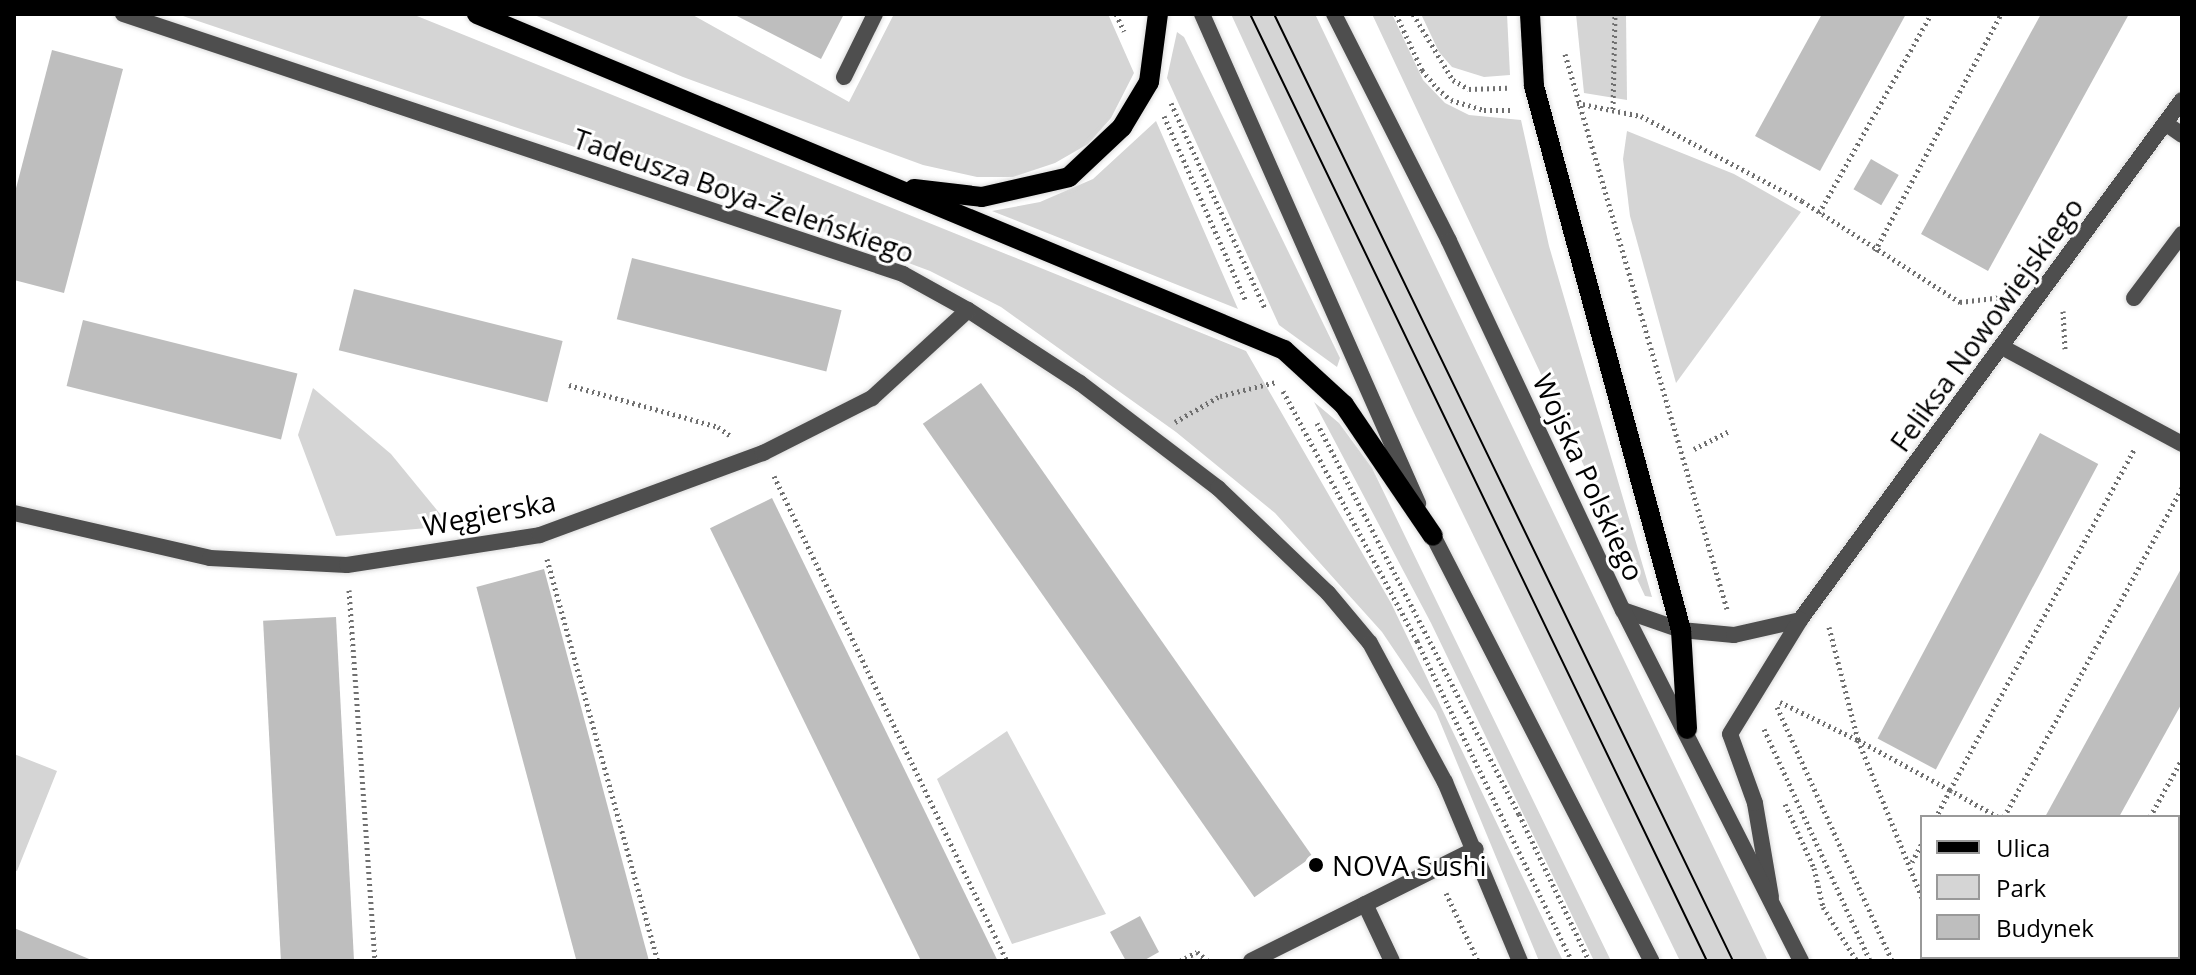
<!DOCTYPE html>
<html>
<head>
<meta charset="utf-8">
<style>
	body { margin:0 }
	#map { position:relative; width:2196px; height:975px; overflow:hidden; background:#fff; font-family:"Open Sans",sans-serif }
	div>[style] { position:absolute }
	.green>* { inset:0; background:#d5d5d5 }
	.building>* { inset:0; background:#bebebe; transform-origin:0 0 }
	.path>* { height:5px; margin-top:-2.5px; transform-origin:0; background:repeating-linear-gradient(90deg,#707070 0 2px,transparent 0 6px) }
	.roads { filter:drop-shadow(0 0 2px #dbdbdb) drop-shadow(0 0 2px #dbdbdb) }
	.service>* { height:16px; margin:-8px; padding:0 8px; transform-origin:8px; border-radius:8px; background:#4e4e4e }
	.minor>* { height:16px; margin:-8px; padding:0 8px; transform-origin:8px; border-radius:8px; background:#4e4e4e }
	.tertiary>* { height:16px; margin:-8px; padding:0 8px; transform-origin:8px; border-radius:8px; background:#4e4e4e }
	.primary>* { height:20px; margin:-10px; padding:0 10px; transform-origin:10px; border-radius:10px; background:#000 }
	.tram>* { height:2px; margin:-1px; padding:0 1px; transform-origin:1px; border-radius:1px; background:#000 }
	.dots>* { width:22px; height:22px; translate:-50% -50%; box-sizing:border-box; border:4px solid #fff; border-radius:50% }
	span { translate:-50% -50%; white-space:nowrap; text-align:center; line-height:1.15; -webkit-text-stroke:6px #fff; paint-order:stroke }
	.street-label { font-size:28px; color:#000 }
	.poi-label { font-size:28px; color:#000 }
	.left { translate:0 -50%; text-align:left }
	.frame { position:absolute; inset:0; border:16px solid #000; pointer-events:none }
	.legend { position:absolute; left:1920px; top:815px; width:260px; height:144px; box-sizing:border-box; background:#fff; border:2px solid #999; margin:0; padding:10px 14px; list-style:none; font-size:24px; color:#000 }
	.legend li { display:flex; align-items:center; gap:16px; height:40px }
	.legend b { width:40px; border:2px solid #999 }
</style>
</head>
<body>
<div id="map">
	<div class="green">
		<i style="clip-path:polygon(177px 14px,412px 14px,1246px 351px,1391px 603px,1563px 961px,1539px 961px,1436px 712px,1382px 632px,1275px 513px,1176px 432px,1001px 307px,930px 271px,796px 221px)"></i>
		<i style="clip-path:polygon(532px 14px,691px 14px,849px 102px,894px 14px,1108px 14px,1134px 73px,1111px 118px,1088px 144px,1055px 163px,1013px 177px,977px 177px,923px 165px,683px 77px)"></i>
		<i style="clip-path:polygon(1231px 14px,1315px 14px,1768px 961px,1680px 961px,1414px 413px)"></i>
		<i style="clip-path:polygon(1372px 14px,1392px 14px,1423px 80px,1445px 103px,1469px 115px,1521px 120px,1549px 246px,1652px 597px,1645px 596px)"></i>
		<i style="clip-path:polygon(1421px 14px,1507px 14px,1510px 75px,1484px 77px,1452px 67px,1439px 52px)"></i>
		<i style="clip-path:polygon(1576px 14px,1626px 14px,1627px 100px,1584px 93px)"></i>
		<i style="clip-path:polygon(1177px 32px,1184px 37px,1340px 358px,1337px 367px,1279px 325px,1167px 78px)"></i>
		<i style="clip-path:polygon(1156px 121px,1238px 309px,992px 211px,1040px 202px,1093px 179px)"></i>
		<i style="clip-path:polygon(1627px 131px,1734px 174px,1801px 212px,1676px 383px,1630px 216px,1623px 159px)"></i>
		<i style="clip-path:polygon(313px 388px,391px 454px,450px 526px,336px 536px,298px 435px)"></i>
		<i style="clip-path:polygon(1314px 402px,1339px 423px,1372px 468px,1611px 961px,1594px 961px,1431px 623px)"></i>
		<i style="clip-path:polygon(1007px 731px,1106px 914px,1012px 944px,937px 779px)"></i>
		<i style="clip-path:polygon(14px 754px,57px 771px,17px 871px,14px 870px)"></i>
	</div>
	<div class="building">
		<i style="clip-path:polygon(733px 14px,844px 14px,821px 59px)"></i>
		<i style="clip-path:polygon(1822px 14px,1906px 14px,1820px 171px,1755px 136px)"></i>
		<i style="clip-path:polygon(2041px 14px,2129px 14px,1988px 271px,1921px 234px)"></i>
		<i style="clip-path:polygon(52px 50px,123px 69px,64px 293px,14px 280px,14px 196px)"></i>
		<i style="left:1871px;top:159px;width:32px;height:35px;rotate:30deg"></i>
		<i style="left:632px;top:258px;width:216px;height:63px;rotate:14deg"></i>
		<i style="left:354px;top:289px;width:215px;height:63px;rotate:14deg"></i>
		<i style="left:83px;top:320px;width:221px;height:68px;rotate:14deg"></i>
		<i style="left:981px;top:383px;width:578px;height:71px;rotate:55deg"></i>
		<i style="left:2040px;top:433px;width:66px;height:346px;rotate:28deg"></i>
		<i style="left:772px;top:498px;width:517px;height:69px;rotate:64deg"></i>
		<i style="clip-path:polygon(2182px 567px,2182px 703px,2119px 817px,2045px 817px)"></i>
		<i style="left:544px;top:569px;width:406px;height:70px;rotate:75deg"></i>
		<i style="left:336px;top:617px;width:345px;height:73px;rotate:87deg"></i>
		<i style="clip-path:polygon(1140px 916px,1159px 952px,1143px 961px,1126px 961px,1110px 932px)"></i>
		<i style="clip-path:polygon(14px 928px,94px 961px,14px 961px)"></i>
		<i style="clip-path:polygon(2002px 957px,2041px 957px,2039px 961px)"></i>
	</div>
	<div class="path">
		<i style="left:1116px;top:14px;width:19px;rotate:65deg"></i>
		<i style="left:1396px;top:14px;width:62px;rotate:65.1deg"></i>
		<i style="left:1422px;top:70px;width:23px;rotate:50deg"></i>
		<i style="left:1437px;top:88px;width:18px;rotate:41deg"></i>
		<i style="left:1451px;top:100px;width:34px;rotate:17deg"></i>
		<i style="left:1484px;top:110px;width:28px"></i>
		<i style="left:1413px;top:14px;width:77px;rotate:58.8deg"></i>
		<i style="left:1453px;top:80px;width:18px;rotate:29deg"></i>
		<i style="left:1469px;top:89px;width:38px;rotate:-2deg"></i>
		<i style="left:1565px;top:54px;width:578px;rotate:73.73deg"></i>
		<i style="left:1171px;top:103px;width:226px;rotate:65.4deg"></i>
		<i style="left:1577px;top:103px;width:65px;rotate:11.5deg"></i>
		<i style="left:1641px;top:116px;width:182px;rotate:27.8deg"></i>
		<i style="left:1802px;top:201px;width:188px;rotate:32.6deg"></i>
		<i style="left:1960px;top:302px;width:43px;rotate:-6.6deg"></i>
		<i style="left:1613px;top:109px;width:95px;rotate:-88.8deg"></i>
		<i style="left:1164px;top:116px;width:202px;rotate:66.1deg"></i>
		<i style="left:1819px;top:213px;width:228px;rotate:-60.6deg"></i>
		<i style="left:1875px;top:251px;width:268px;rotate:-62deg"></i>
		<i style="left:2063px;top:311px;width:38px;rotate:87deg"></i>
		<i style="left:569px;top:385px;width:155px;rotate:15.7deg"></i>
		<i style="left:718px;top:427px;width:16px;rotate:35deg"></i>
		<i style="left:1283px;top:391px;width:284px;rotate:61.8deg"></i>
		<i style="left:1417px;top:641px;width:356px;rotate:64.2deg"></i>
		<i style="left:1175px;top:422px;width:52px;rotate:-30deg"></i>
		<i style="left:1220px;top:396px;width:58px;rotate:-14deg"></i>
		<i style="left:1317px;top:423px;width:440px;rotate:62.7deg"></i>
		<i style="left:1519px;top:814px;width:163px;rotate:64.5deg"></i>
		<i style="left:1694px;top:449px;width:38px;rotate:-27deg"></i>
		<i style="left:774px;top:476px;width:538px;rotate:64.34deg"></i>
		<i style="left:547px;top:559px;width:417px;rotate:74.6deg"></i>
		<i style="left:349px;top:590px;width:372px;rotate:86deg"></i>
		<i style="left:1829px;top:627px;width:117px;rotate:75.6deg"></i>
		<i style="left:1858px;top:740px;width:105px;rotate:28.5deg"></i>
		<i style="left:1950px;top:790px;width:30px;rotate:117deg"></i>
		<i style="left:1780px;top:702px;width:87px;rotate:26deg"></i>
		<i style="left:1858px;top:740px;width:170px;rotate:67.9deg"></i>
		<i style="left:1777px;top:707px;width:279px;rotate:65.6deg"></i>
		<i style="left:1764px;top:729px;width:255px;rotate:65.4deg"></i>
		<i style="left:1785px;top:804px;width:70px;rotate:65.6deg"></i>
		<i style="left:1814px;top:868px;width:40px;rotate:77deg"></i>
		<i style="left:1823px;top:907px;width:64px;rotate:57.8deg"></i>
		<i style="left:1998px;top:817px;width:55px;rotate:-150.6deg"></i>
		<i style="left:1950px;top:790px;width:389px;rotate:-61.6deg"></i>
		<i style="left:2004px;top:817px;width:374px;rotate:-61.6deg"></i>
		<i style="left:2150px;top:817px;width:66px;rotate:-61.1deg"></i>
		<i style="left:1912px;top:862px;width:21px;rotate:-62deg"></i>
		<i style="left:2178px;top:870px;width:5px;rotate:-37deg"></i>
		<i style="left:1446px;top:893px;width:75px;rotate:64.8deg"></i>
		<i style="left:2178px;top:914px;width:8px;rotate:-60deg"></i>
		<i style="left:1986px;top:957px;width:8px;rotate:30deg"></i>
		<i style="left:1180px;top:961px;width:19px;rotate:-28deg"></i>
		<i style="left:1197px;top:952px;width:14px;rotate:39deg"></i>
		<i style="left:1921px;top:961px;width:5px;rotate:-53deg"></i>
		<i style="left:2072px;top:961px;width:4px;rotate:-63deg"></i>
		<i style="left:2153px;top:961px;width:4px;rotate:-63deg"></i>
	</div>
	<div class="roads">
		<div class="service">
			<i style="left:844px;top:77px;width:70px;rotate:-63.8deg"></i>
			<i style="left:2165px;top:123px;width:21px;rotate:35deg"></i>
			<i style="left:2134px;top:298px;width:80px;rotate:-53.1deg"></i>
			<i style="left:1251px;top:961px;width:251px;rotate:-26.5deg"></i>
		</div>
		<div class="minor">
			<i style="left:123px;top:14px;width:822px;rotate:18.43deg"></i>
			<i style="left:903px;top:274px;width:74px;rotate:29deg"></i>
			<i style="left:968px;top:310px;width:134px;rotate:33.1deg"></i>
			<i style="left:1080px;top:383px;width:173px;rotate:37.3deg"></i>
			<i style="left:1218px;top:488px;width:152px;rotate:43.7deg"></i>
			<i style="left:1328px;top:593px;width:65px;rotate:50deg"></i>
			<i style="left:1370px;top:643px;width:158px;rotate:61.7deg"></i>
			<i style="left:1445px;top:782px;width:194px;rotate:67.3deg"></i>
			<i style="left:2002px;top:347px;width:204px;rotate:28.3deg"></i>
			<i style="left:14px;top:513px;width:201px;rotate:12.9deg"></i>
			<i style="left:210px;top:558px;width:137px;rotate:2.9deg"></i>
			<i style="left:347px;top:565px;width:195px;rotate:-8.8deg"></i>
			<i style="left:540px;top:535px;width:238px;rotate:-20.2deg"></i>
			<i style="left:763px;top:453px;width:122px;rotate:-26.8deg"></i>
			<i style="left:872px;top:398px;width:130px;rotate:-42.5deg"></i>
			<i style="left:1623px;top:610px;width:61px;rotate:19deg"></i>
			<i style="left:1681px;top:630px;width:53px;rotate:5.4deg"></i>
			<i style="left:1734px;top:635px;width:68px;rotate:-12.8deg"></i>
			<i style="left:1800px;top:620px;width:645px;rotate:-53.7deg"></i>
			<i style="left:1771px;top:897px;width:95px;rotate:-99.7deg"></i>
			<i style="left:1755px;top:803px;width:73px;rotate:-109.9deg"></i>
			<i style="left:1730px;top:734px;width:134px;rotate:-58.4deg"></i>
			<i style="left:1365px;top:904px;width:63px;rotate:64.7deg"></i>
		</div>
		<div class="tertiary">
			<i style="left:1202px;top:14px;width:535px;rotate:66.17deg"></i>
			<i style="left:1334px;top:14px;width:254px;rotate:63.1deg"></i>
			<i style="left:1449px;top:241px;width:408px;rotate:64.8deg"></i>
			<i style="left:1623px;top:610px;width:394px;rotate:63.1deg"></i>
			<i style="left:1429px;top:528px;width:487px;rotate:62.8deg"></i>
		</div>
		<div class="primary">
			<i style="left:477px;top:14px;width:874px;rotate:22.6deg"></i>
			<i style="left:1284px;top:350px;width:81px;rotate:42.5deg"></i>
			<i style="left:1344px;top:405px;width:158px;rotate:55.8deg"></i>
			<i style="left:1530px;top:14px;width:72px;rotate:86.8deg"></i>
			<i style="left:1534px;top:86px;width:564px;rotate:74.88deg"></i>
			<i style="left:1681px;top:630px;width:99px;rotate:86.5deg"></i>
			<i style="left:914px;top:189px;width:68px;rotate:6.7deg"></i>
			<i style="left:982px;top:197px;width:89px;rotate:-12.9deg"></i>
			<i style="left:1069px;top:177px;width:73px;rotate:-43.3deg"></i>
			<i style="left:1122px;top:127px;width:52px;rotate:-59deg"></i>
			<i style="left:1149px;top:82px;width:69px;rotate:-82.5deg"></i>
		</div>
	</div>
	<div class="tram">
		<i style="left:1250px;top:14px;width:1052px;rotate:64.24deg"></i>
		<i style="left:1274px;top:14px;width:1052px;rotate:64.14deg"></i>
	</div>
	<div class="dots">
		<i style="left:1316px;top:865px;background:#000"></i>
	</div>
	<div class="street-label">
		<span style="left:744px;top:195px;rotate:19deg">Tadeusza Boya-Żeleńskiego</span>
		<span style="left:1986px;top:324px;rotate:-54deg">Feliksa Nowowiejskiego</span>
		<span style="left:1589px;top:477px;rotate:65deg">Wojska Polskiego</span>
		<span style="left:489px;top:513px;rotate:-11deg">Węgierska</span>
	</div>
	<div class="poi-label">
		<span class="left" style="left:1332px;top:865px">NOVA Sushi</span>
	</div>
	<div class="frame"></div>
	<ul class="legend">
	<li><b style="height:10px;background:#000"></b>Ulica</li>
	<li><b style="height:22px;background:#d5d5d5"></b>Park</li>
	<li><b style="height:22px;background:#bebebe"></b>Budynek</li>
	</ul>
</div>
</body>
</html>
